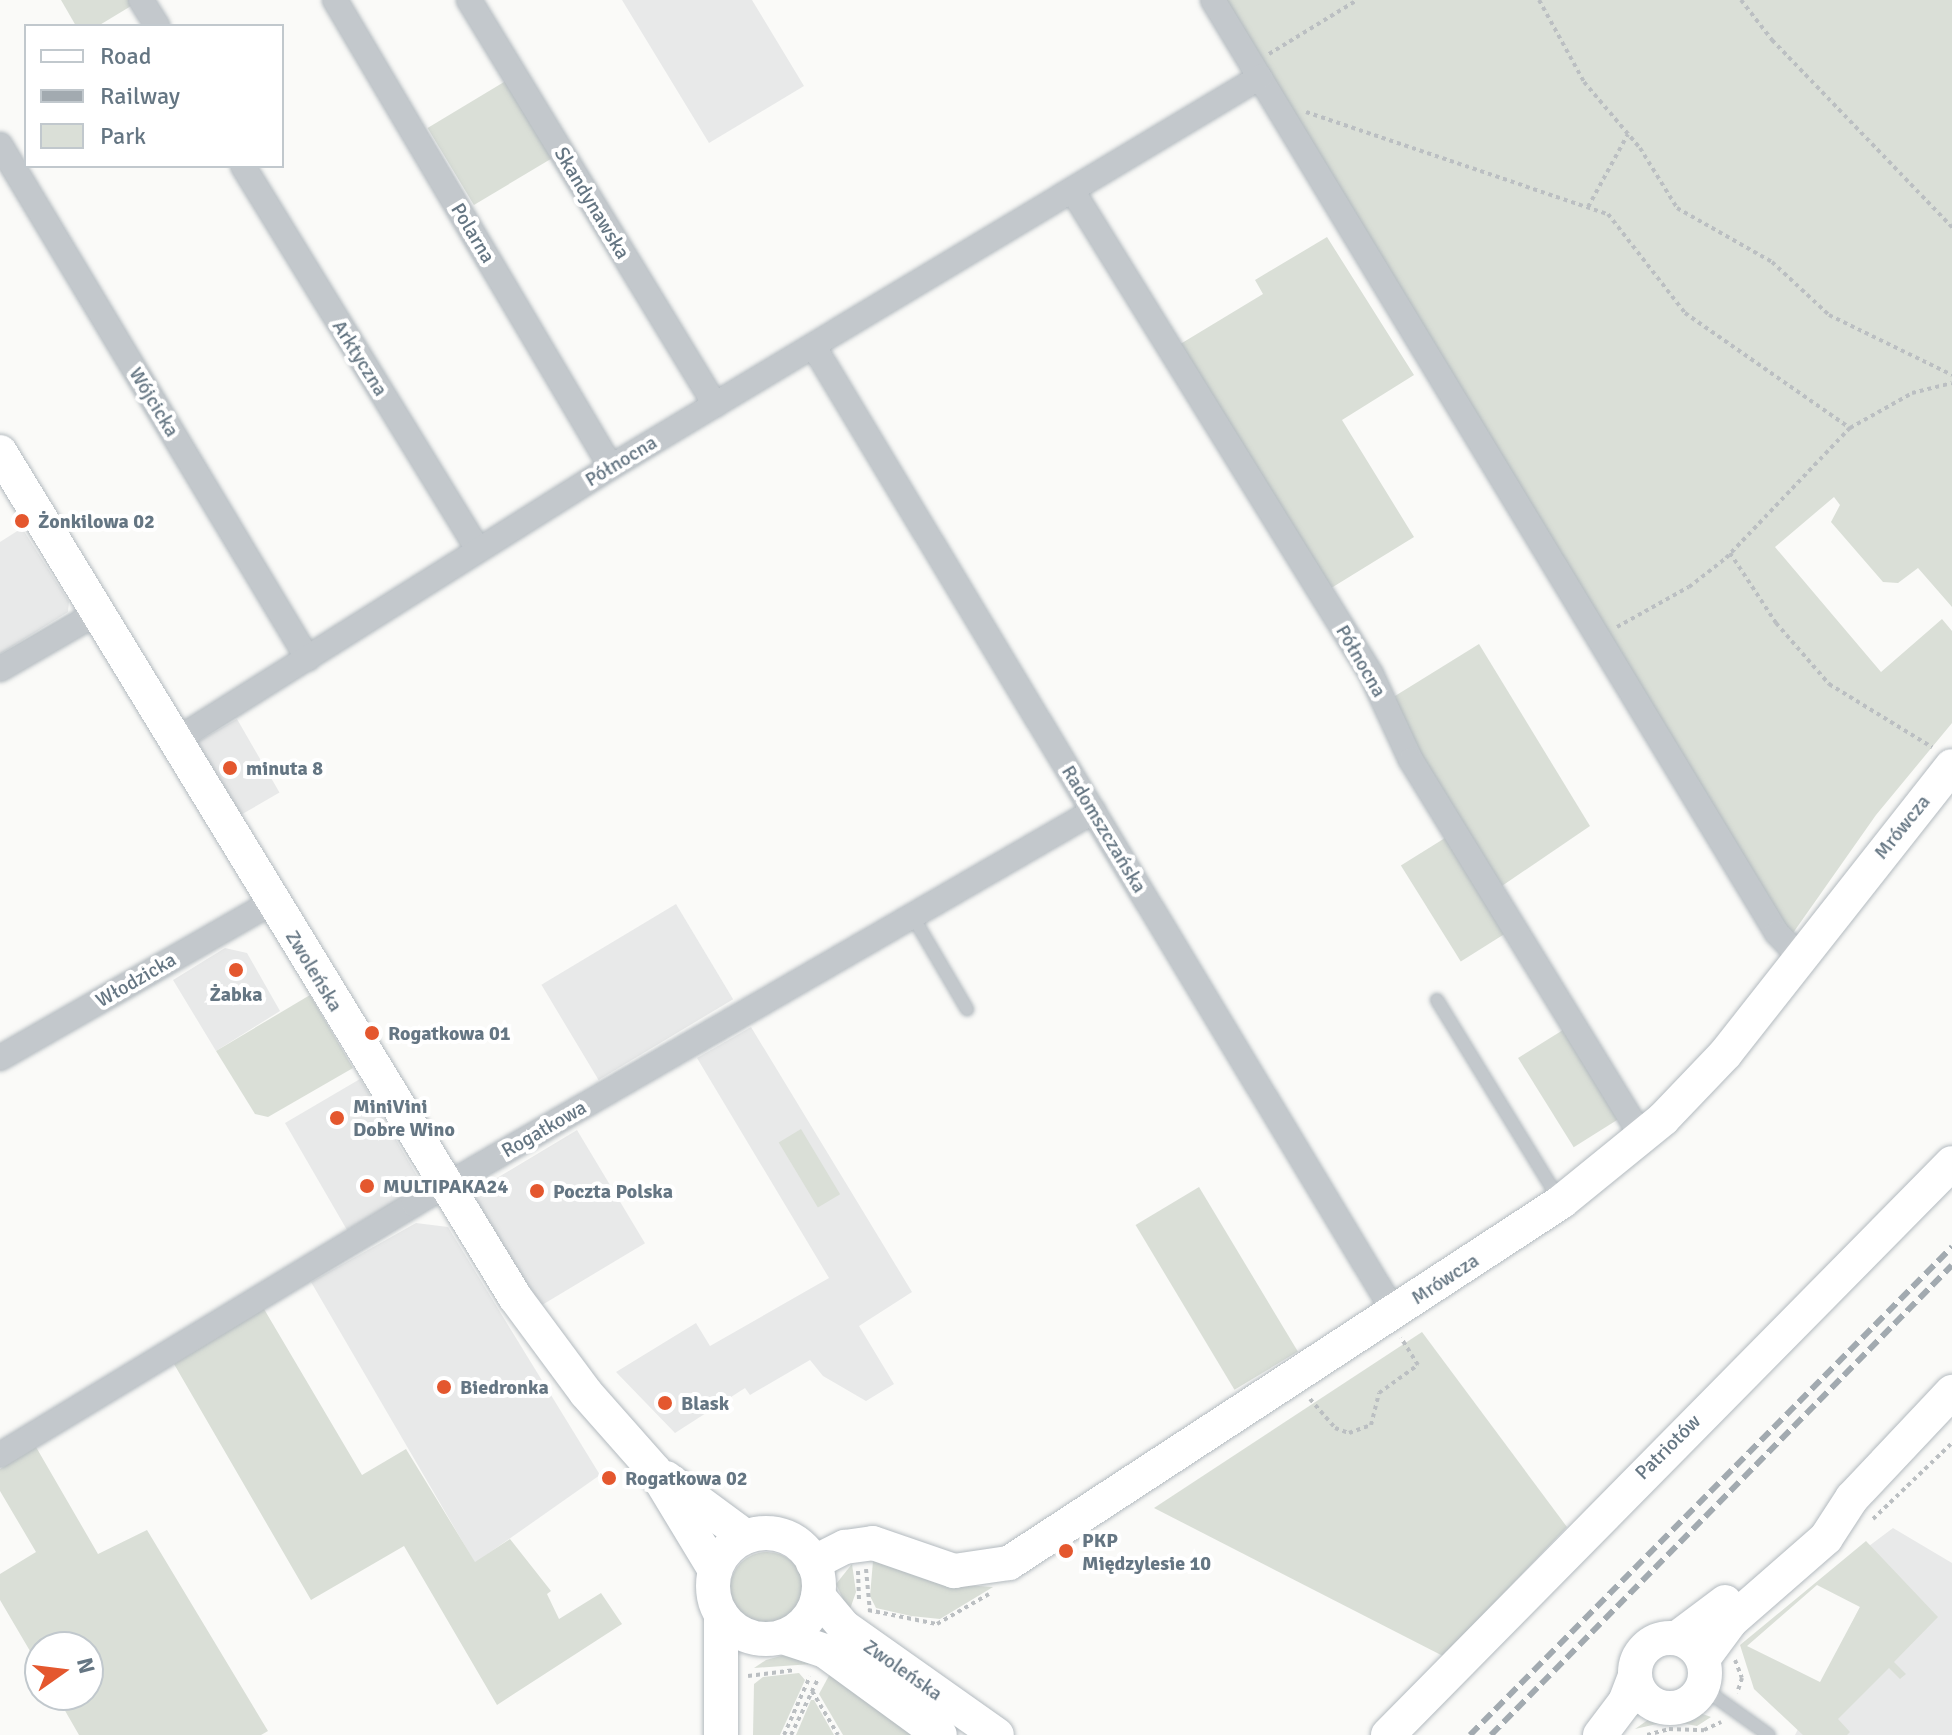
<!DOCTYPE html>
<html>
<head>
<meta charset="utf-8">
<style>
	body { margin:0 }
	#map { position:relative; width:1952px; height:1735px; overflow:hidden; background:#fafaf8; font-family:Signika,sans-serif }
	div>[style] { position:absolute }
	.built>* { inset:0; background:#e8e9e9; transform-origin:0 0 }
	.green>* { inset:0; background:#dadfd7; transform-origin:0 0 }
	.round { border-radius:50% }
	.path>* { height:4px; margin-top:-2px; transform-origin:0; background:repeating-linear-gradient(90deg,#bbbfc2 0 4px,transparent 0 8px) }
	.roads { filter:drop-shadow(0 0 2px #b3babf) drop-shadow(0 0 2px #b3babf) }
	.lane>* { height:12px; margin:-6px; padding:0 6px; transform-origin:6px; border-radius:6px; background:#c3c8cc }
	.street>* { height:24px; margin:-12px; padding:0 12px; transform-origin:12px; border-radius:12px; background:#c3c8cc }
	.secondary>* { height:34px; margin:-17px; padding:0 17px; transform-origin:17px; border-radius:17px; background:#fff }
	.secondary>.ring { margin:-17px; padding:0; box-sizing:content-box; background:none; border:34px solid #fff; border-radius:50% }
	.rail>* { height:6px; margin-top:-3px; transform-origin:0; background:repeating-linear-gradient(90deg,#a2aab0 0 12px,transparent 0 18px) }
	.dots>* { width:22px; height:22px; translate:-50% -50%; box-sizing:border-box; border:4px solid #fff; border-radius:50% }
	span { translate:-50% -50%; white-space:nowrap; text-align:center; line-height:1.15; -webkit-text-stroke:8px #fff; paint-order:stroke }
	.street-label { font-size:20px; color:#657683 }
	.poi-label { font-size:20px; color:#657683; font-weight:700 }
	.left { translate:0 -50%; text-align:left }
	.legend { position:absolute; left:24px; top:24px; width:260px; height:144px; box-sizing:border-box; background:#fff; border:2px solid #c1c8cd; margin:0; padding:10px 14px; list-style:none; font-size:24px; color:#657683 }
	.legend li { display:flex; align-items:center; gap:16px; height:40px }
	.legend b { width:40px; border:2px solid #c1c8cd }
	.north { position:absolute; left:24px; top:1631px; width:80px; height:80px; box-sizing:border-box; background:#fff; border:2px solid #c1c8cd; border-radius:50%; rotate:76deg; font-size:22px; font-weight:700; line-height:32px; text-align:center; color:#657683 }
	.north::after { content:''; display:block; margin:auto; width:28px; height:36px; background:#e4572e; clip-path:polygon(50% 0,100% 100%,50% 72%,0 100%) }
</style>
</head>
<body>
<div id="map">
	<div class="built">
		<i style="clip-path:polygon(622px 0,752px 0,804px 86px,709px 143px)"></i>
		<i style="clip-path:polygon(22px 528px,69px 602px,68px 612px,0 654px,0 542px)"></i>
		<i style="left:237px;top:719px;width:85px;height:47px;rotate:60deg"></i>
		<i style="left:676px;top:904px;width:111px;height:157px;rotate:59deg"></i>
		<i style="clip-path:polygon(225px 948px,247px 953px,280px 1011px,216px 1051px,173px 980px)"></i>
		<i style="clip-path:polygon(751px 1027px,912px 1292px,859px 1326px,894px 1384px,866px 1401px,823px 1376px,810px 1360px,750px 1395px,745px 1388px,675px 1433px,616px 1372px,696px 1323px,710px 1346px,829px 1278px,697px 1058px)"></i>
		<i style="clip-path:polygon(360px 1079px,419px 1179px,413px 1191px,347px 1230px,285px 1123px)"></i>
		<i style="left:577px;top:1130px;width:132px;height:124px;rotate:59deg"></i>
		<i style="clip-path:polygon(416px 1223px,448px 1227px,600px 1475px,475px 1563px,311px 1282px)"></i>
		<i style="clip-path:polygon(1893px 1528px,1952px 1563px,1952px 1735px,1795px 1735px,1860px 1607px,1869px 1546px)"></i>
	</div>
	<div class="green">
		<i style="clip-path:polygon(61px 0,134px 0,136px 3px,98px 26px,76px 26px)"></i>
		<i style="clip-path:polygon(1225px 0,1952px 0,1952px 607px,1918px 568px,1898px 583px,1883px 582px,1831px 522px,1840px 505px,1834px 497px,1775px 547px,1881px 672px,1942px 619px,1952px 631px,1952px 723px,1876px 815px,1793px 933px,1786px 933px)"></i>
		<i style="left:509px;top:79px;width:90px;height:95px;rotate:59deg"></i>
		<i style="clip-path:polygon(1327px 237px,1414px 375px,1342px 420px,1414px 537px,1328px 590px,1177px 346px,1263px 294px,1255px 280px)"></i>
		<i style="clip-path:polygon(1479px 644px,1590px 826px,1496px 890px,1404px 731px,1395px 696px)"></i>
		<i style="left:1445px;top:838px;width:113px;height:52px;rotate:58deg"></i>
		<i style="clip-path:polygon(310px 995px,353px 1068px,268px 1117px,255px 1114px,216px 1051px)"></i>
		<i style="left:1563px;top:1030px;width:105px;height:53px;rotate:58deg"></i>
		<i style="left:801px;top:1129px;width:76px;height:26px;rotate:59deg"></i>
		<i style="left:1199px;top:1187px;width:192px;height:74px;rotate:59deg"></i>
		<i style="clip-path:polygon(264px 1309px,362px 1475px,406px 1449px,475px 1562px,510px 1539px,551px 1591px,547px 1594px,559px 1619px,601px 1593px,622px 1624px,497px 1705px,404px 1546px,311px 1600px,174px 1364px)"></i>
		<i style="clip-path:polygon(1422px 1332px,1567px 1527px,1443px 1656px,1154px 1508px)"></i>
		<i style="clip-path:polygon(36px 1447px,98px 1554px,147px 1530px,268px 1731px,261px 1735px,79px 1735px,56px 1695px,88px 1695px,88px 1647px,40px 1647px,40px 1668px,0 1600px,0 1574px,36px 1552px,0 1491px,0 1469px)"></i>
		<i style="clip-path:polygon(evenodd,1866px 1541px,1938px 1617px,1894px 1662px,1906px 1674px,1900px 1679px,1889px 1668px,1838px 1719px,1850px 1732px,1847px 1735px,1803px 1735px,1754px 1689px,1740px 1645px,1866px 1541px,1817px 1585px,1860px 1607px,1820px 1682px,1747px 1646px,1817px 1585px)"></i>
		<i class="round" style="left:730px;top:1552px;width:74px;height:74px"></i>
		<i style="clip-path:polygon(873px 1561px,936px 1583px,993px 1587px,940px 1619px,911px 1616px,876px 1608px,870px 1596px)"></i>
		<i style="clip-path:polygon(852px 1564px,856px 1592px,849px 1612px,836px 1584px)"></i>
		<i style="clip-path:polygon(788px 1654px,812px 1664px,754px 1668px,766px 1660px)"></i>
		<i style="clip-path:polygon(831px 1672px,916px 1735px,843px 1735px,819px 1694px)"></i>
		<i style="clip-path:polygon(799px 1673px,805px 1680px,780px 1735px,753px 1735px,754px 1684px,763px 1677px)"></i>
		<i style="clip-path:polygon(811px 1700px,814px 1700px,834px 1735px,796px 1735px)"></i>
		<i style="clip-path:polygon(1697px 1712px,1711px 1717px,1697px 1726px,1670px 1721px,1635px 1729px,1652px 1717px)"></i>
	</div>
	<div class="path">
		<i style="left:1539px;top:0;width:94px;rotate:61.2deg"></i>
		<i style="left:1584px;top:82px;width:87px;rotate:49.7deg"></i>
		<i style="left:1640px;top:148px;width:70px;rotate:58.3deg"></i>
		<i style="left:1677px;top:208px;width:109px;rotate:29.6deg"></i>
		<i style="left:1772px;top:262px;width:78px;rotate:42.9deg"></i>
		<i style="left:1829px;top:315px;width:137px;rotate:26deg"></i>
		<i style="left:1741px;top:0;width:51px;rotate:52.2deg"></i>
		<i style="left:1772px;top:40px;width:260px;rotate:46.1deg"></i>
		<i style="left:1269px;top:54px;width:103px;rotate:-31.5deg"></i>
		<i style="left:1306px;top:112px;width:319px;rotate:18.7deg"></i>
		<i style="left:1608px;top:214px;width:125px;rotate:52.1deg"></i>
		<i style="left:1685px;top:313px;width:201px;rotate:34.9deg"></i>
		<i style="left:1850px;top:428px;width:71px;rotate:-29.4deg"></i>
		<i style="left:1912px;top:393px;width:41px;rotate:-14deg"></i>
		<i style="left:1588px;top:207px;width:83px;rotate:-61.3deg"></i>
		<i style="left:1730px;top:553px;width:84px;rotate:56.7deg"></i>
		<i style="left:1776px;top:623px;width:81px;rotate:49deg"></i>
		<i style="left:1829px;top:684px;width:121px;rotate:31.5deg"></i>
		<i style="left:1617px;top:627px;width:82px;rotate:-29.1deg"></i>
		<i style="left:1689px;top:587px;width:47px;rotate:-38.1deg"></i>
		<i style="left:1726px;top:558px;width:180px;rotate:-46.4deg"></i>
		<i style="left:1310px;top:1399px;width:38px;rotate:49deg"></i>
		<i style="left:1335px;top:1428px;width:15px;rotate:20deg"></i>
		<i style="left:1349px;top:1433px;width:23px;rotate:-20deg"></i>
		<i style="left:1371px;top:1425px;width:33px;rotate:-76deg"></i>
		<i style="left:1379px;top:1393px;width:48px;rotate:-35.7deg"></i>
		<i style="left:1418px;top:1365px;width:32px;rotate:-122deg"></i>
		<i style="left:1873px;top:1519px;width:110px;rotate:-43.9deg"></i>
		<i style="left:866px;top:1569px;width:43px;rotate:84.7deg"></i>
		<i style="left:858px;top:1571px;width:31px;rotate:88deg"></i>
		<i style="left:868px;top:1610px;width:70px;rotate:11.5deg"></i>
		<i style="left:937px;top:1624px;width:60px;rotate:-30deg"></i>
		<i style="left:1735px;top:1660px;width:19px;rotate:69deg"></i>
		<i style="left:1742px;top:1678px;width:16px;rotate:108deg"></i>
		<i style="left:748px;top:1676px;width:47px;rotate:-7.3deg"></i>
		<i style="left:812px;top:1691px;width:51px;rotate:59.4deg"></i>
		<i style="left:784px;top:1735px;width:64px;rotate:-66.2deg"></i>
		<i style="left:791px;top:1735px;width:62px;rotate:-64.3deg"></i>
		<i style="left:1647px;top:1735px;width:23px;rotate:-15deg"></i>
		<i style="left:1669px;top:1729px;width:35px;rotate:2deg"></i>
		<i style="left:1704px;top:1730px;width:19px;rotate:-25deg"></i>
	</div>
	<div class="roads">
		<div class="lane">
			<i style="left:913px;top:917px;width:107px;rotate:59.6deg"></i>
			<i style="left:1437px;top:1000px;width:233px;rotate:58.5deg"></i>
			<i style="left:1703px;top:1688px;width:81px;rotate:35.5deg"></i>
		</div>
		<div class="street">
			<i style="left:141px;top:0;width:31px;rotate:58deg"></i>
			<i style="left:335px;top:0;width:542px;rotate:59.42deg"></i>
			<i style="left:469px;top:0;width:474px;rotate:58.7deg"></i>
			<i style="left:1213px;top:0;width:1090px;rotate:58.85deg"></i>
			<i style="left:1777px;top:933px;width:35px;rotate:46deg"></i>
			<i style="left:0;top:145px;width:599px;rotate:59.07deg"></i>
			<i style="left:243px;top:166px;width:450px;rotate:58.5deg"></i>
			<i style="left:1072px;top:190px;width:569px;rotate:58.29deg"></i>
			<i style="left:1371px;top:674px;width:95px;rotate:65.1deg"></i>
			<i style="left:1411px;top:760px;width:442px;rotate:58.5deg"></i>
			<i style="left:814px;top:347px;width:1126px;rotate:58.99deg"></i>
			<i style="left:0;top:669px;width:112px;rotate:-30deg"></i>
			<i style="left:175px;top:741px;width:515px;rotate:-32.15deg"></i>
			<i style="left:611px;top:467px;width:757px;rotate:-31deg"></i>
			<i style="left:0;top:1058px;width:314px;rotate:-29.8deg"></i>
			<i style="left:0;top:1455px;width:484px;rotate:-31.2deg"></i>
			<i style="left:414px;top:1204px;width:785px;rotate:-30.03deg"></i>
		</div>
		<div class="secondary">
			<i style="left:0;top:452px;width:990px;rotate:58.64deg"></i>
			<i style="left:515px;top:1297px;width:119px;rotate:53.5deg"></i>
			<i style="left:586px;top:1393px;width:104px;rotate:48.5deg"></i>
			<i style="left:655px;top:1471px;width:116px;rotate:58.8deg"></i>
			<i style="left:666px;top:1478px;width:99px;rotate:36.4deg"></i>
			<i class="ring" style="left:713px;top:1533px;width:72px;height:72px"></i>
			<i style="left:813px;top:1563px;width:36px;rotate:-27deg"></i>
			<i style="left:845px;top:1547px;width:28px;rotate:-8deg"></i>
			<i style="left:873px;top:1543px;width:86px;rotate:19.1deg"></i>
			<i style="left:954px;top:1571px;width:56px;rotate:-8.3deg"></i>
			<i style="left:1009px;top:1563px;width:660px;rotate:-33.18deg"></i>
			<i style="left:1561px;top:1202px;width:132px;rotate:-39.1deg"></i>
			<i style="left:1663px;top:1119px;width:91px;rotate:-46.3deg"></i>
			<i style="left:1726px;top:1053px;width:365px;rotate:-51.8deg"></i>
			<i style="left:818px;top:1596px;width:40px;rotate:50deg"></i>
			<i style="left:844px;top:1627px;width:187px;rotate:35.2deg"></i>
			<i style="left:783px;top:1637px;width:44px;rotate:18.4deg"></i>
			<i style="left:825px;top:1651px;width:142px;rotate:36.1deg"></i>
			<i style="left:1677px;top:1638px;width:60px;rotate:-36.9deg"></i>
			<i class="ring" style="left:1635px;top:1638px;width:36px;height:36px"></i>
			<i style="left:1703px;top:1659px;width:47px;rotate:-53.6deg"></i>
			<i style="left:1731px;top:1621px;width:126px;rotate:-41.1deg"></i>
			<i style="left:1826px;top:1538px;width:48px;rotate:-57deg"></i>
			<i style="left:1852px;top:1498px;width:146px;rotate:-46.7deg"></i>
			<i style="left:721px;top:1735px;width:121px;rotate:-90deg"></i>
			<i style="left:1388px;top:1735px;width:803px;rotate:-45.4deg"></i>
			<i style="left:1600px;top:1735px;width:41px;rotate:-52.9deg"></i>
			<i style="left:1625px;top:1702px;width:28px;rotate:-69deg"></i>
		</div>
	</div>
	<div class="rail">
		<i style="left:1470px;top:1735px;width:686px;rotate:-45.35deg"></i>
		<i style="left:1491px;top:1735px;width:658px;rotate:-45.55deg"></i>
	</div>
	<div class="dots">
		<i style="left:22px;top:521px;background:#e4572e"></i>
		<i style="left:230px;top:768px;background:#e4572e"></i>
		<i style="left:236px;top:970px;background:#e4572e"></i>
		<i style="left:372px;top:1033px;background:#e4572e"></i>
		<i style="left:337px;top:1118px;background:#e4572e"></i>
		<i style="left:367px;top:1186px;background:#e4572e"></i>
		<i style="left:537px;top:1191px;background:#e4572e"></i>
		<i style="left:444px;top:1387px;background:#e4572e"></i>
		<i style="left:665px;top:1403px;background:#e4572e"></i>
		<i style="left:609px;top:1478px;background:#e4572e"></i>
		<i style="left:1066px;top:1551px;background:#e4572e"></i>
	</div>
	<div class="street-label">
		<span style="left:592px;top:203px;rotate:59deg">Skandynawska</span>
		<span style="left:473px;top:233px;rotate:59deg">Polarna</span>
		<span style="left:360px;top:358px;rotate:58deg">Arktyczna</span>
		<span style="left:154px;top:402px;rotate:59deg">Wójcicka</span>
		<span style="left:621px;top:461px;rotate:-31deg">Północna</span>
		<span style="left:1361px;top:661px;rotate:60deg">Północna</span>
		<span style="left:1902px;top:827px;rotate:-51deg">Mrówcza</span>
		<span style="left:1104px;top:829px;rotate:59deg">Radomszczańska</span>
		<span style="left:314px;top:971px;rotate:59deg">Zwoleńska</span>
		<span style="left:136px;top:980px;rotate:-30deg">Włodzicka</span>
		<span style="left:544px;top:1129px;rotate:-30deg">Rogatkowa</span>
		<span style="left:1445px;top:1279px;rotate:-33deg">Mrówcza</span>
		<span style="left:1668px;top:1447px;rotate:-45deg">Patriotów</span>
		<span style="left:903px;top:1670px;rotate:35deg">Zwoleńska</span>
	</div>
	<div class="poi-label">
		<span class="left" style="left:38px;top:521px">Żonkilowa 02</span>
		<span class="left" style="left:246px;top:768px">minuta 8</span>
		<span style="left:236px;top:994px">Żabka</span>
		<span class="left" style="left:388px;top:1033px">Rogatkowa 01</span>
		<span class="left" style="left:353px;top:1118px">MiniVini<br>Dobre Wino</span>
		<span class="left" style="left:383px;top:1186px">MULTIPAKA24</span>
		<span class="left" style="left:553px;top:1191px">Poczta Polska</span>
		<span class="left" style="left:460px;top:1387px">Biedronka</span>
		<span class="left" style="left:681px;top:1403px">Blask</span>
		<span class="left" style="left:625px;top:1478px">Rogatkowa 02</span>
		<span class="left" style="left:1082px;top:1552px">PKP<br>Międzylesie 10</span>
	</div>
	<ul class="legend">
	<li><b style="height:10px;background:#fff"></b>Road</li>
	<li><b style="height:10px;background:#a2aab0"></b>Railway</li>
	<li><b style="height:22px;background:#dadfd7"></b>Park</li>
	</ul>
	<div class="north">N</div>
</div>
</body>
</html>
